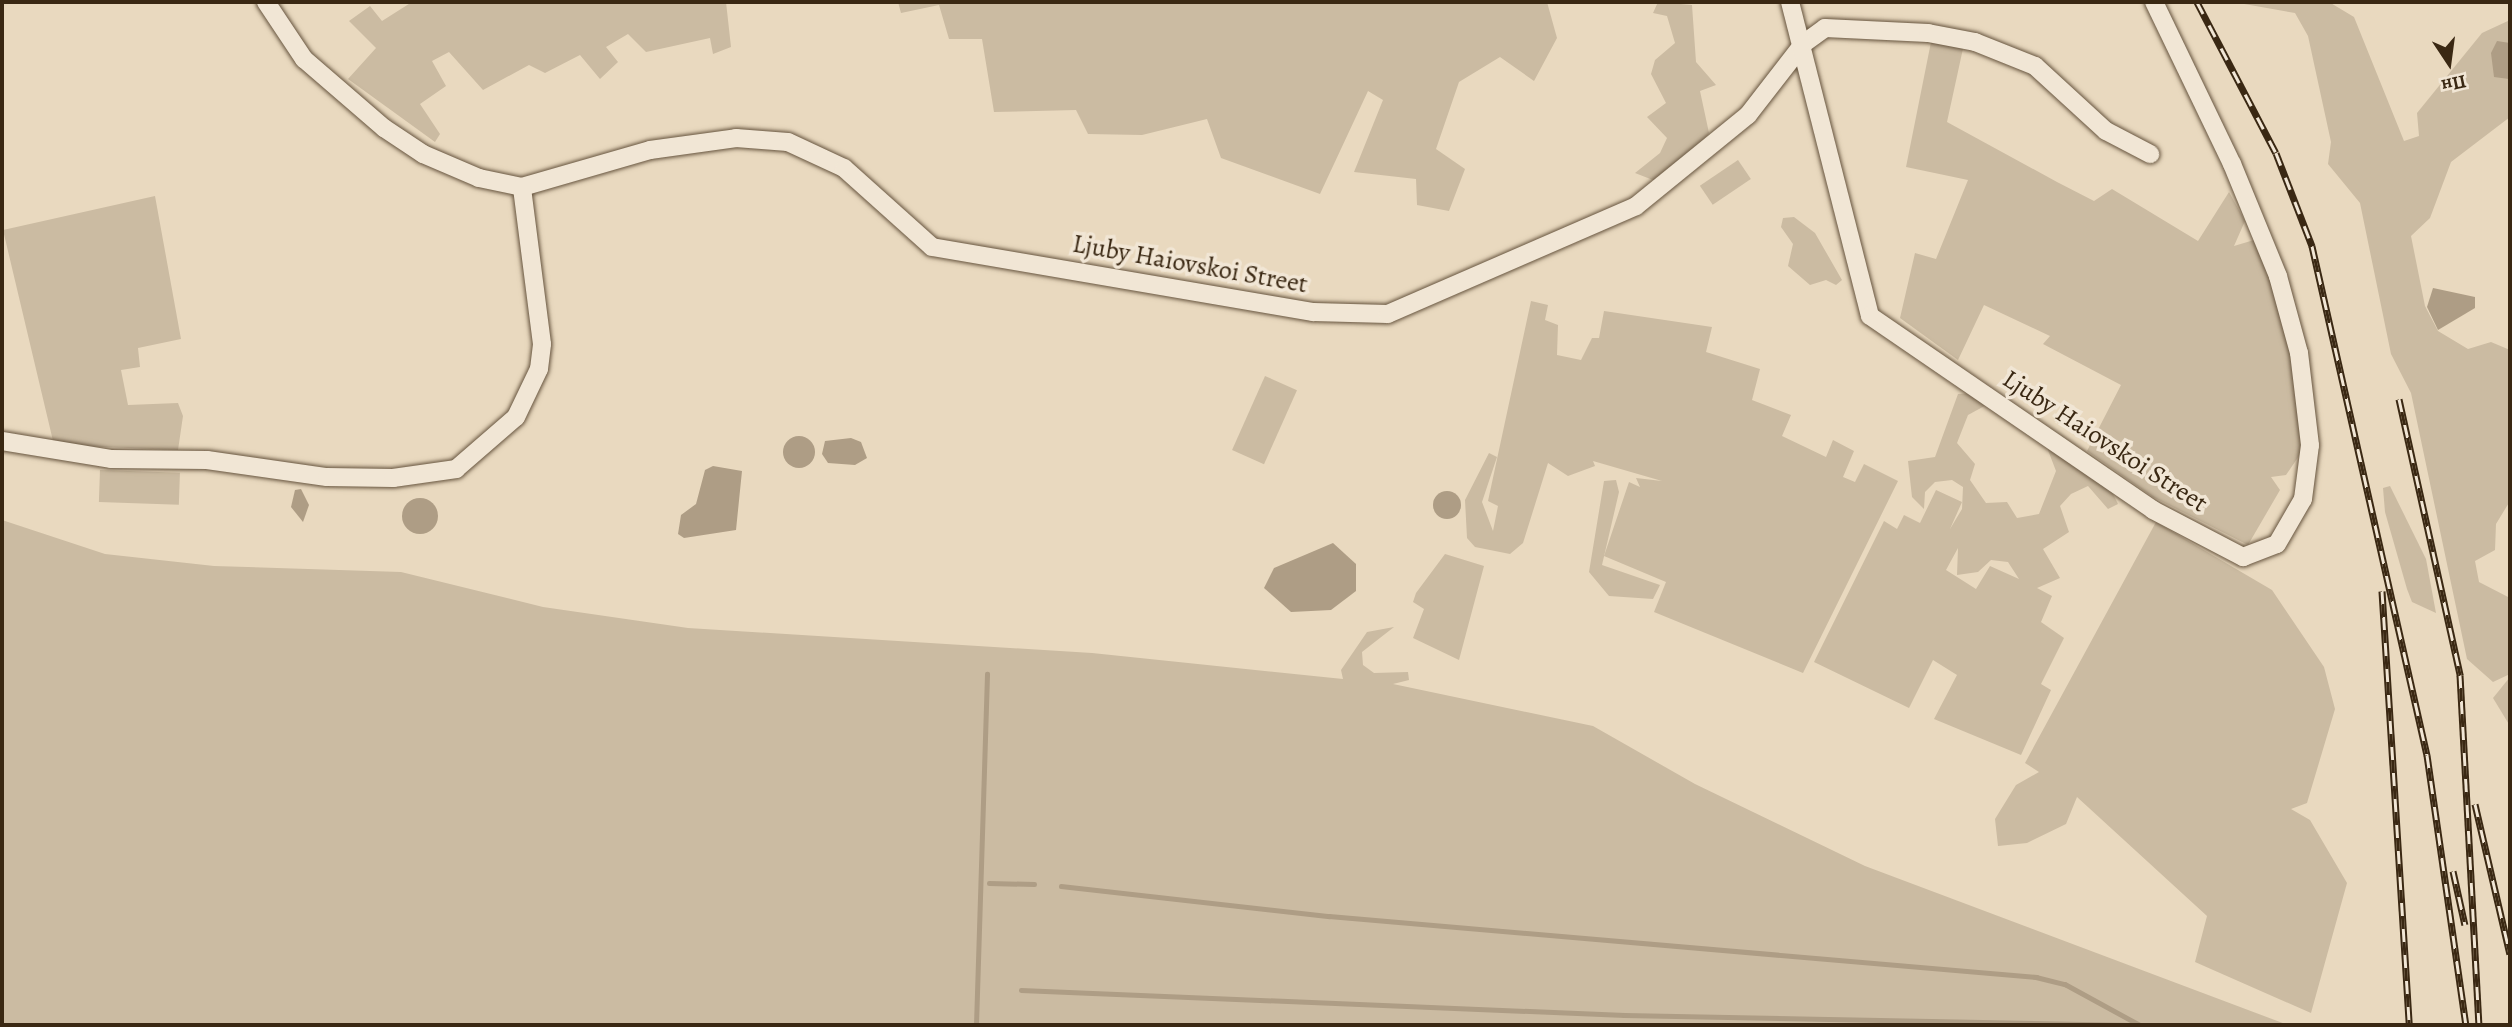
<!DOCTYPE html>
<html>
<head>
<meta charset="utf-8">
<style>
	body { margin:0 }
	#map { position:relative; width:2512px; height:1027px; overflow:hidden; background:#e9d9bf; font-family:Alegreya,serif }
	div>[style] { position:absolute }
	.green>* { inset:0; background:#cbbba2; transform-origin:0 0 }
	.water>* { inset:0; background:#ae9d85 }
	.round { border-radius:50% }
	.stream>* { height:4.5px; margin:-2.25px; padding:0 2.25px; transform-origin:2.25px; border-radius:2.25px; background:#ae9d85 }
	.roads { filter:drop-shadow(0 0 2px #66543e) drop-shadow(0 0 2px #66543e) }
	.minor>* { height:18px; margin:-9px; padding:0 9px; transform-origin:9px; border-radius:9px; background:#f1e6d5 }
	.rail>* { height:7px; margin-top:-3.5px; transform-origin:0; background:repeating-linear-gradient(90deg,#f1e6d5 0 13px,#3a2813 0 26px); box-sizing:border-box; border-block:2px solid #3a2813 }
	span { translate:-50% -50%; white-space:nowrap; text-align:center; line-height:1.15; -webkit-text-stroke:7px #f1e6d5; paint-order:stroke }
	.street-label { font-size:26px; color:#3a2813 }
	.frame { position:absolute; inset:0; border:4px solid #3a2813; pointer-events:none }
	.north { position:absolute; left:2414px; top:28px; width:70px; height:70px; -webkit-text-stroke:5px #f1e6d5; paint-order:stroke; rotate:167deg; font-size:19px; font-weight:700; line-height:28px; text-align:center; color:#3a2813 }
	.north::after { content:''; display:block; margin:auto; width:24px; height:32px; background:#3a2813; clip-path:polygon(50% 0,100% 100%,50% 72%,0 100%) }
</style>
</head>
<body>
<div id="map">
	<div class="green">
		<i style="clip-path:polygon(412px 2px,726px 2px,731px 47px,713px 54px,710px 38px,646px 52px,628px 34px,606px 47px,618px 62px,600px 79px,580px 55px,545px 73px,529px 65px,483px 90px,449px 52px,432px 61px,446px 86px,420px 104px,440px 134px,435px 142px,348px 79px,376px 48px,349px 21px,370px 6px,382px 21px)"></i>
		<i style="clip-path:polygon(898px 2px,1547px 2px,1557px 38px,1534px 81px,1500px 57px,1459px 82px,1436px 149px,1465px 169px,1449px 211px,1417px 205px,1416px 179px,1354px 172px,1383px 100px,1368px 91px,1320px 194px,1221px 158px,1207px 119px,1142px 135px,1088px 134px,1076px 110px,994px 112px,982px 39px,949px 39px,939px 5px,901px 13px)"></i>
		<i style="clip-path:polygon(1658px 2px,1692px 5px,1696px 62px,1716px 85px,1700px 91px,1709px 133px,1688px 161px,1658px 182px,1635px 173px,1660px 153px,1667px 138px,1647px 117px,1666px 103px,1651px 74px,1655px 60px,1675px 43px,1667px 16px,1653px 13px)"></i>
		<i style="clip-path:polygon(2233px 2px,2329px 2px,2354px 17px,2404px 141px,2419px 136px,2417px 113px,2482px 33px,2510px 20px,2510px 117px,2451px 162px,2430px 218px,2411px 236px,2425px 306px,2438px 331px,2468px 349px,2491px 342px,2510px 350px,2510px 501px,2496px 524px,2495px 550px,2475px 561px,2479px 582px,2510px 598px,2510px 674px,2493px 682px,2467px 659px,2411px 393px,2391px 354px,2360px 203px,2328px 164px,2331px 142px,2308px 36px,2295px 13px)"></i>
		<i style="clip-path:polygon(1931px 42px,1964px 44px,1947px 122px,2057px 182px,2094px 201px,2112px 189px,2198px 241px,2229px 192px,2245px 221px,2234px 246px,2254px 240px,2269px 263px,2303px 382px,2301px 453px,2286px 475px,2271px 477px,2280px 490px,2248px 545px,2153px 497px,2087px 451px,2121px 385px,2043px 344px,2050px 336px,1984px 305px,1958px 360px,1900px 318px,1915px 253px,1936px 259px,1968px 180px,1906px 167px)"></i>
		<i style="left:1738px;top:160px;width:23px;height:46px;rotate:56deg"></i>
		<i style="clip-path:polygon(155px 196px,181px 339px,138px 348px,140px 367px,121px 370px,128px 405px,178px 403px,183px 416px,178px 450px,54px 445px,3px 230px)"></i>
		<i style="clip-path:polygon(1794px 217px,1815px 233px,1842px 280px,1836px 285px,1826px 280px,1810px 285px,1788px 266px,1793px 244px,1781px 227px,1783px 218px)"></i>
		<i style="clip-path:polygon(1531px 301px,1548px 305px,1545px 320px,1558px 325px,1557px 355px,1581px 360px,1592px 338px,1599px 338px,1604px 311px,1712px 327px,1706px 352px,1760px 369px,1752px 400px,1791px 415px,1782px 436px,1826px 457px,1833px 440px,1854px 451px,1843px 477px,1855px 482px,1864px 464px,1898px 481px,1803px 673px,1654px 612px,1666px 582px,1604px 556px,1629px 482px,1640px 487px,1636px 478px,1662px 481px,1593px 461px,1595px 466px,1568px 476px,1548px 463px,1523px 543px,1510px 554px,1475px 547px,1467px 538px,1465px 500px,1489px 453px,1497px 457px,1482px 502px,1493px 531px,1498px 506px,1488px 501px)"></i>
		<i style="left:1265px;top:376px;width:35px;height:81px;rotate:24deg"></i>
		<i style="clip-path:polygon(evenodd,1973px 393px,1990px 403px,1968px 415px,1957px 443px,1975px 464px,1970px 480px,1986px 503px,2007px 502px,2017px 518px,2039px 514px,2056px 471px,2046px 445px,2105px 478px,2118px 504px,2108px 509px,2088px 486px,2071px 494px,2060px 506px,2069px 532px,2043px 549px,2060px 578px,2037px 588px,2052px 596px,2041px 622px,2064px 638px,2041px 684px,2051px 690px,2021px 755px,1934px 719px,1957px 675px,1933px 660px,1909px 708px,1814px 662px,1884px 521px,1897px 529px,1904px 515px,1920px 523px,1936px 490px,1962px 502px,1950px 529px,1962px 509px,1963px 487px,1952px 480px,1935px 482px,1925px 492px,1924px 509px,1912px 497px,1908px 461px,1935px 457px,1958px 394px,1973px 393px,1958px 548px,1957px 575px,1978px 572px,1991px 560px,2008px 562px,2019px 579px,1990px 566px,1976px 589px,1946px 570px,1958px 548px)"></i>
		<i style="left:100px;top:470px;width:80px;height:32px;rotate:2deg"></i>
		<i style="clip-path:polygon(1616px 480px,1619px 492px,1602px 565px,1660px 585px,1653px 599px,1609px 596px,1589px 572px,1604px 481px)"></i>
		<i style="clip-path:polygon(2390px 486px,2426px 559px,2436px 613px,2412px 602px,2407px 589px,2385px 512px,2383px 488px)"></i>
		<i style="clip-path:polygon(2px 520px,105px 554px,214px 566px,401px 572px,543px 607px,688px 628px,1092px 653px,1343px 679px,1341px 670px,1367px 632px,1394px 627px,1362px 652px,1363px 665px,1374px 673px,1408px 672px,1409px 680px,1393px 684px,1593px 726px,1695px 784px,1865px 866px,2288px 1025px,2px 1025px)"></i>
		<i style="clip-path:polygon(2156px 522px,2272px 590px,2324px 667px,2335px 709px,2307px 803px,2291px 809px,2310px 820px,2347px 883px,2311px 1013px,2195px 962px,2207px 916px,2077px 797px,2066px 824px,2027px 843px,1998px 846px,1995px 819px,2016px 785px,2039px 772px,2025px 763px)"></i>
		<i style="clip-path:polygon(1445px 554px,1484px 566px,1459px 660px,1413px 638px,1424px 609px,1413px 602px,1416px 593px)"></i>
		<i style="clip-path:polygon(2510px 677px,2510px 726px,2493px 698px)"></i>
	</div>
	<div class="water">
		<i style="clip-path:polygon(2497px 41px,2510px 43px,2509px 79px,2494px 77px,2491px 53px)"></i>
		<i style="clip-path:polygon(2433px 288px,2475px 297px,2475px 308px,2438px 330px,2427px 307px)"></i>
		<i class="round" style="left:783px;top:436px;width:32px;height:32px"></i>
		<i style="clip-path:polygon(851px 438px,861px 442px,867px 458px,855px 465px,828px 463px,822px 454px,825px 441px)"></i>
		<i style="clip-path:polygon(713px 466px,742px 471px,736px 530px,684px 538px,678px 534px,681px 515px,696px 504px,705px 470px)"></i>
		<i style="clip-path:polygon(301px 489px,309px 505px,303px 522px,291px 507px,295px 490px)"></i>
		<i class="round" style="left:1433px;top:491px;width:28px;height:28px"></i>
		<i class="round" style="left:402px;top:498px;width:36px;height:36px"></i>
		<i style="clip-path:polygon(1333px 543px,1356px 564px,1356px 591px,1331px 610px,1291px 612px,1264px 588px,1274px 568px)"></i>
	</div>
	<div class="stream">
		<i style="left:989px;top:883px;width:45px;rotate:1.3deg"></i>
		<i style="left:1061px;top:886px;width:270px;rotate:6.4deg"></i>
		<i style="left:1329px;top:916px;width:710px;rotate:4.93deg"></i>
		<i style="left:2036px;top:977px;width:30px;rotate:14deg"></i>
		<i style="left:2065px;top:984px;width:85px;rotate:28.7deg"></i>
		<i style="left:1021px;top:990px;width:604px;rotate:2.37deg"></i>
		<i style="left:1624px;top:1015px;width:508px;rotate:1.13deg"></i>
		<i style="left:976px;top:1025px;width:351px;rotate:-88.2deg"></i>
	</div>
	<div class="roads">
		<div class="minor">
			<i style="left:266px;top:2px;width:69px;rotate:56.3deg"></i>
			<i style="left:304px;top:59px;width:106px;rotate:40.8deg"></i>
			<i style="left:384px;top:128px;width:47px;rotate:33.7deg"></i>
			<i style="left:423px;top:154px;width:61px;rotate:23.2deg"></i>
			<i style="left:479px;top:178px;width:44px;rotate:11.8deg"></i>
			<i style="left:522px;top:187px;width:133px;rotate:-16.1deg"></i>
			<i style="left:650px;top:150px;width:87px;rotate:-7.9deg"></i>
			<i style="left:736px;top:138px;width:52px;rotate:4.4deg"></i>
			<i style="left:788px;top:142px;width:62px;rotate:24.9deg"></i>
			<i style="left:844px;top:168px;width:118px;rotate:41.9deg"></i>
			<i style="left:932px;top:247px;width:387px;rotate:9.7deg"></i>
			<i style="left:1313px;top:312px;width:75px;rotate:1.5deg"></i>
			<i style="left:1388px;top:314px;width:270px;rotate:-23.5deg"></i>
			<i style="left:1636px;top:206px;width:144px;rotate:-39.1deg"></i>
			<i style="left:1748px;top:115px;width:90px;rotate:-52.2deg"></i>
			<i style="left:1803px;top:44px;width:27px;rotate:-36deg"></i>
			<i style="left:1825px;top:28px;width:103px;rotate:2.8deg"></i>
			<i style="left:1928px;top:33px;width:48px;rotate:10.8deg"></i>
			<i style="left:1975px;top:42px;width:65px;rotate:21.8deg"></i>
			<i style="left:2035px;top:66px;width:96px;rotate:42.5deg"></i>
			<i style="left:2106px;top:131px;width:50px;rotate:27.6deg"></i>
			<i style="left:1790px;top:2px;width:324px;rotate:75.7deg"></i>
			<i style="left:1870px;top:316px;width:343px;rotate:34.4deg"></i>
			<i style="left:2153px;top:510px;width:102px;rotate:27.6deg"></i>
			<i style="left:2243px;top:557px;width:36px;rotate:-21deg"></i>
			<i style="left:2277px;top:544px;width:52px;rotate:-60deg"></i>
			<i style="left:2303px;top:499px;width:54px;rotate:-82.6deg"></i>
			<i style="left:2310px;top:445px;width:93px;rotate:-96.8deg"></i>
			<i style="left:2299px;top:353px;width:80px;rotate:-105.3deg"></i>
			<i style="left:2278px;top:276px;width:121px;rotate:-112.3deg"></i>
			<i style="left:2232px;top:164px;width:180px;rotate:-115.7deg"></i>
			<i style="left:2px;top:441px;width:110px;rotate:9.4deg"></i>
			<i style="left:111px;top:459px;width:96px;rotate:0.6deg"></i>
			<i style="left:207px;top:460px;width:121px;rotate:8.1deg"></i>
			<i style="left:327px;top:477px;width:66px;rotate:0.9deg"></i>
			<i style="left:393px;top:478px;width:64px;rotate:-8.1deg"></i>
			<i style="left:456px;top:469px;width:79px;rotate:-40.9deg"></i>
			<i style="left:516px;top:417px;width:53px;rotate:-64.4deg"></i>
			<i style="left:539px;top:369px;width:25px;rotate:-83deg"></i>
			<i style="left:542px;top:344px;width:158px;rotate:-97.3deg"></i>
		</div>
	</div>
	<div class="rail">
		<i style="left:2197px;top:2px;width:170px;rotate:62.4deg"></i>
		<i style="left:2276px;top:153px;width:100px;rotate:68.8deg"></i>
		<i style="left:2312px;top:246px;width:522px;rotate:77.27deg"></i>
		<i style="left:2427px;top:755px;width:273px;rotate:81.8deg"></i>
		<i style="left:2399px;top:399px;width:283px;rotate:77.5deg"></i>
		<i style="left:2460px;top:675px;width:351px;rotate:86.9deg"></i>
		<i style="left:2382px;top:591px;width:435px;rotate:86.4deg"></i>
		<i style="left:2475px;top:804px;width:154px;rotate:76.9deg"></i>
		<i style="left:2453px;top:871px;width:55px;rotate:77.5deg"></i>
	</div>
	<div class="street-label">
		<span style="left:1190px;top:264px;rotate:10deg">Ljuby Haiovskoi Street</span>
		<span style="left:2105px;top:441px;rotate:33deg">Ljuby Haiovskoi Street</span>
	</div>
	<div class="frame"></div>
	<div class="north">Пн</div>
</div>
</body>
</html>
